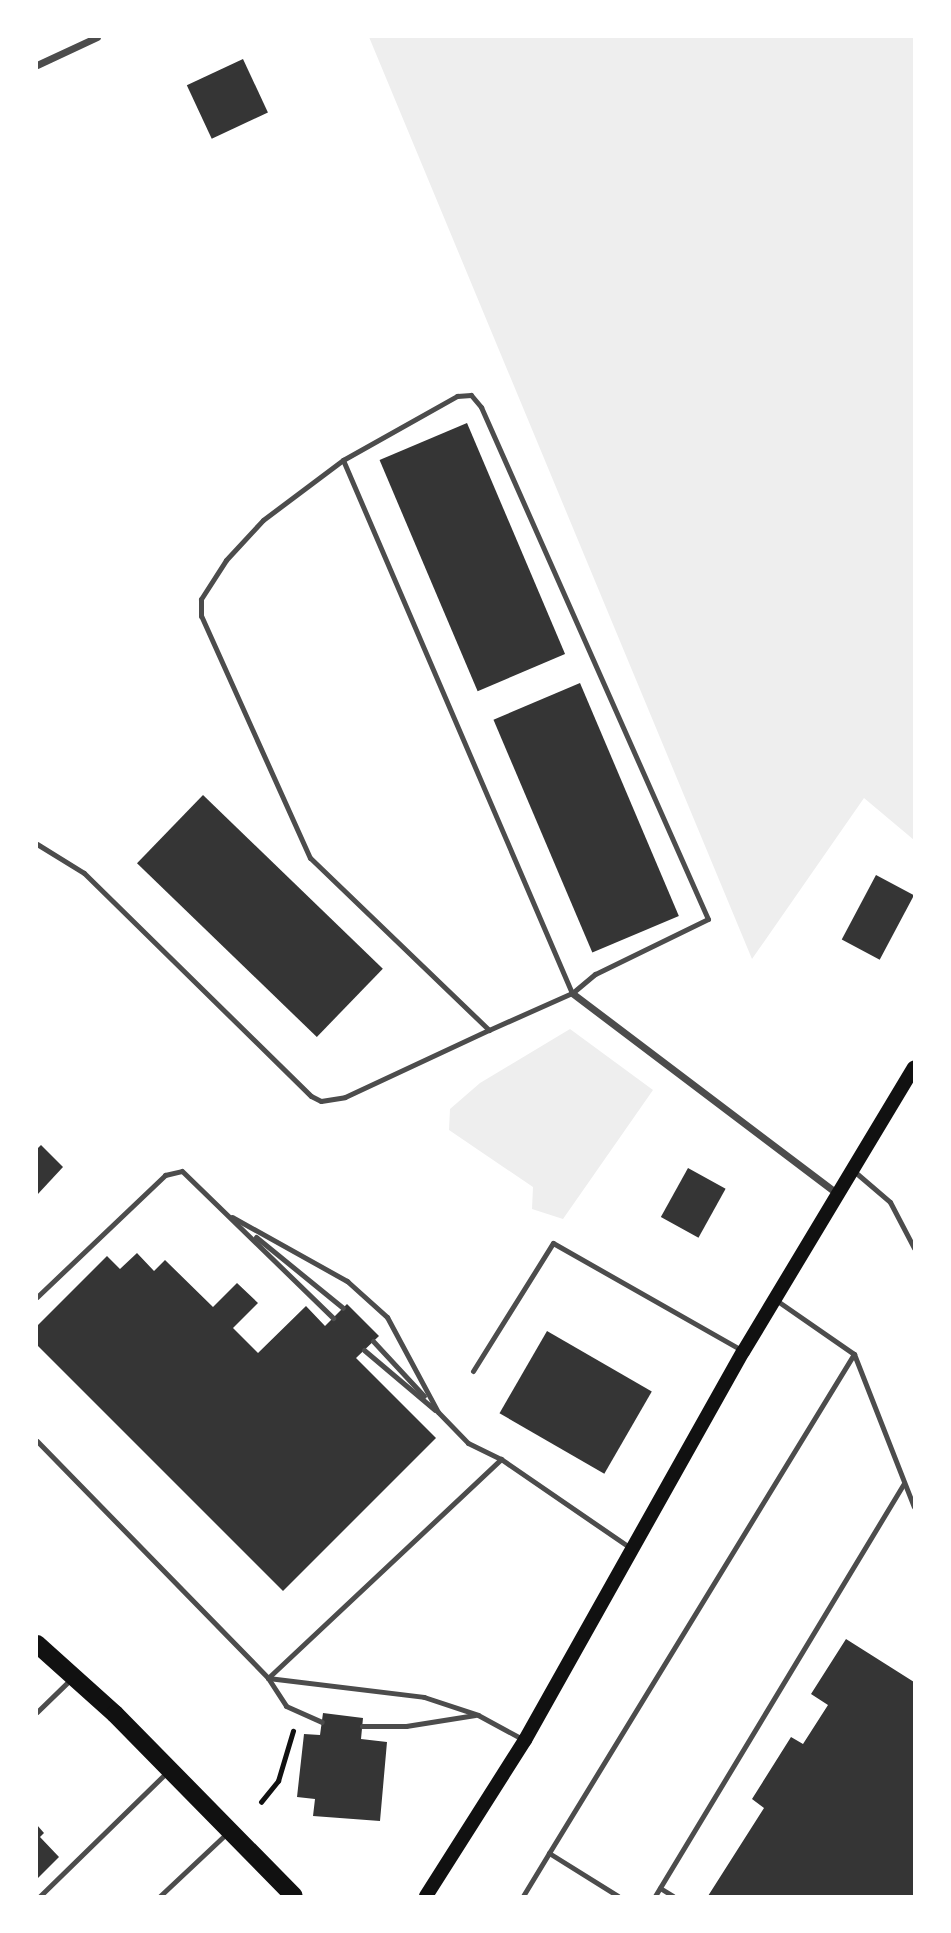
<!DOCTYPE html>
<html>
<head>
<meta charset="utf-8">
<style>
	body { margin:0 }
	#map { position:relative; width:951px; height:1933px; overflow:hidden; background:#fff; font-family:"DM Sans",sans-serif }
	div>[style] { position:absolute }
	.green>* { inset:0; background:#eee }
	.building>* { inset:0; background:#353535; transform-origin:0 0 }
	.path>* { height:4.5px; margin:-2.25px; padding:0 2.25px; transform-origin:2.25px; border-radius:2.25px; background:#111 }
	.service>* { height:5px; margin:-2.5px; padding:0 2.5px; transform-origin:2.5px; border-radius:2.5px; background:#4c4c4c }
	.minor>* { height:7px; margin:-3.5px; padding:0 3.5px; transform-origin:3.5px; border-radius:3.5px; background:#4c4c4c }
	.secondary>* { height:14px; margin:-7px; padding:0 7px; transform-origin:7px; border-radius:7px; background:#111 }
	.primary>* { height:18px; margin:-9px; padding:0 9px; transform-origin:9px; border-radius:9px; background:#111 }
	span { translate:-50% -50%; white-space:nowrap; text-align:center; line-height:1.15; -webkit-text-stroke:5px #fff; paint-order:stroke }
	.frame { position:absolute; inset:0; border:38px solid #fff; pointer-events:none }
</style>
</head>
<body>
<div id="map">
	<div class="green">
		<i style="clip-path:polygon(369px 37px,914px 37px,914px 840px,864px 798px,752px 959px)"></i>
		<i style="clip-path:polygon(570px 1029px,653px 1090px,563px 1219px,532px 1209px,533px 1187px,449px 1130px,450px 1109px,480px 1083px)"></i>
	</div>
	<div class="building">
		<i style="left:243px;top:59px;width:59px;height:62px;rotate:65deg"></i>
		<i style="left:467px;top:423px;width:251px;height:95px;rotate:67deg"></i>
		<i style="left:580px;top:683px;width:253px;height:94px;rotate:67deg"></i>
		<i style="left:203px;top:795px;width:250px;height:95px;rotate:44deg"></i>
		<i style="left:876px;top:875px;width:43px;height:73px;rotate:28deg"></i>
		<i style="clip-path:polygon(41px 1145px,63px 1167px,37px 1195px,37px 1149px)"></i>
		<i style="left:688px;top:1168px;width:43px;height:56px;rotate:29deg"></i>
		<i style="clip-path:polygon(137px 1253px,154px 1271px,165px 1260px,213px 1307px,237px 1283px,258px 1303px,233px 1328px,258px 1353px,306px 1306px,325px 1326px,347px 1304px,379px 1336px,356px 1358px,436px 1438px,283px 1591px,37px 1345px,37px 1326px,107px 1256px,120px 1269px)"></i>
		<i style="left:547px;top:1331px;width:121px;height:95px;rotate:30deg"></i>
		<i style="clip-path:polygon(846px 1639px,914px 1682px,914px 1896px,708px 1896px,764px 1808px,752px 1799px,791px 1737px,803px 1744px,828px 1705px,811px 1694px)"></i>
		<i style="clip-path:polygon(323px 1713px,363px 1718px,361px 1739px,387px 1742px,380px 1821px,313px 1816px,315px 1799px,297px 1797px,304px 1734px,320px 1735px)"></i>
		<i style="clip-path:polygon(37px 1825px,44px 1833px,40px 1837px,59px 1857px,37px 1879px)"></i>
	</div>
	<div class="path">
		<i style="left:261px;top:1802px;width:27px;rotate:-51deg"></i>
		<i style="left:278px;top:1781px;width:52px;rotate:-73.3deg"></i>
	</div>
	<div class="service">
		<i style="left:343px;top:460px;width:131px;rotate:-29.3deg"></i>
		<i style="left:457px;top:396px;width:14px;rotate:-4deg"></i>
		<i style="left:471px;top:395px;width:16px;rotate:50deg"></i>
		<i style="left:481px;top:407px;width:560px;rotate:66.09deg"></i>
		<i style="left:708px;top:919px;width:126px;rotate:154deg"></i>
		<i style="left:595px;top:974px;width:30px;rotate:140deg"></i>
		<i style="left:572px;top:993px;width:91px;rotate:156deg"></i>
		<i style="left:489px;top:1030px;width:248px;rotate:-136.1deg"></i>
		<i style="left:310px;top:858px;width:265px;rotate:-114.2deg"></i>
		<i style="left:201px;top:616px;width:17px;rotate:-90deg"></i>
		<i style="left:201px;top:599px;width:46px;rotate:-57.3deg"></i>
		<i style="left:226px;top:560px;width:54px;rotate:-47.2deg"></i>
		<i style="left:263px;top:520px;width:100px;rotate:-36.9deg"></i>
		<i style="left:343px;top:460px;width:580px;rotate:66.75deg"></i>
		<i style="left:37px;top:844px;width:55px;rotate:31.7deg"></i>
		<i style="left:84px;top:873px;width:318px;rotate:44.5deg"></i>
		<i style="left:311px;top:1096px;width:11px;rotate:27deg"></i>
		<i style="left:321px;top:1101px;width:24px;rotate:-9deg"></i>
		<i style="left:345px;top:1097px;width:159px;rotate:-25deg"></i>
		<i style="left:855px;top:1172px;width:46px;rotate:40.6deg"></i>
		<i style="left:890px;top:1202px;width:52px;rotate:62.4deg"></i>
		<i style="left:232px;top:1217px;width:132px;rotate:29.1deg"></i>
		<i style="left:347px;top:1281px;width:54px;rotate:42deg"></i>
		<i style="left:387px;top:1317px;width:108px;rotate:61.8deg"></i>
		<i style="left:438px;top:1412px;width:43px;rotate:45.9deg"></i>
		<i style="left:468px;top:1443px;width:37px;rotate:26deg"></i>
		<i style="left:501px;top:1459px;width:159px;rotate:34.5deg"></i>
		<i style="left:256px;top:1237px;width:112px;rotate:39.2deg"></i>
		<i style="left:37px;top:1297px;width:177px;rotate:-43.6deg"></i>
		<i style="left:165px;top:1175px;width:17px;rotate:-13deg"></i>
		<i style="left:182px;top:1171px;width:211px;rotate:44.2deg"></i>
		<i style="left:776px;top:1300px;width:95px;rotate:34.7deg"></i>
		<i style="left:373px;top:1341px;width:75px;rotate:47.2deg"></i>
		<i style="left:364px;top:1350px;width:93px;rotate:40.2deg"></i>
		<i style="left:473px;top:1371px;width:151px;rotate:-58deg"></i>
		<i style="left:553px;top:1243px;width:216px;rotate:29.6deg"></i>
		<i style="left:37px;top:1441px;width:331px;rotate:45.7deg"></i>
		<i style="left:268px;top:1678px;width:33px;rotate:57deg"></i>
		<i style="left:286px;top:1706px;width:39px;rotate:24deg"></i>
		<i style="left:268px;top:1678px;width:320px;rotate:-43.2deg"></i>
		<i style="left:268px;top:1678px;width:157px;rotate:6.9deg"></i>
		<i style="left:424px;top:1697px;width:57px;rotate:18.4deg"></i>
		<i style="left:478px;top:1715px;width:52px;rotate:28.5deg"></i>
		<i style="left:37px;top:1712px;width:49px;rotate:-44.2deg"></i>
		<i style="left:362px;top:1726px;width:44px"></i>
		<i style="left:406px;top:1726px;width:70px;rotate:-9.1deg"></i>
		<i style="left:549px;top:1853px;width:585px;rotate:-58.57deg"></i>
		<i style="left:854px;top:1354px;width:164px;rotate:68.6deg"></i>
		<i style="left:660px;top:1888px;width:15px;rotate:32deg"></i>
		<i style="left:40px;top:1896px;width:179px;rotate:-44.3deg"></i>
		<i style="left:160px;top:1896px;width:92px;rotate:-43.2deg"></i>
		<i style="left:523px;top:1896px;width:50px;rotate:-58.8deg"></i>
		<i style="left:549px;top:1853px;width:81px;rotate:31.9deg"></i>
		<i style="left:655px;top:1896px;width:482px;rotate:-58.9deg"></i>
	</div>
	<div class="minor">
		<i style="left:37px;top:65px;width:66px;rotate:-25deg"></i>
		<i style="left:572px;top:993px;width:333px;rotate:37.1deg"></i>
	</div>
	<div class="secondary">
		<i style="left:426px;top:1896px;width:185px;rotate:-57.6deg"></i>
		<i style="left:525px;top:1740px;width:445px;rotate:-60.7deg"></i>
		<i style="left:743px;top:1352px;width:332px;rotate:-59deg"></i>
	</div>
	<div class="primary">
		<i style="left:37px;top:1644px;width:105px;rotate:41.9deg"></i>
		<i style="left:115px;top:1714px;width:255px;rotate:45.5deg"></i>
	</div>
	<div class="frame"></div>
</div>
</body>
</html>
